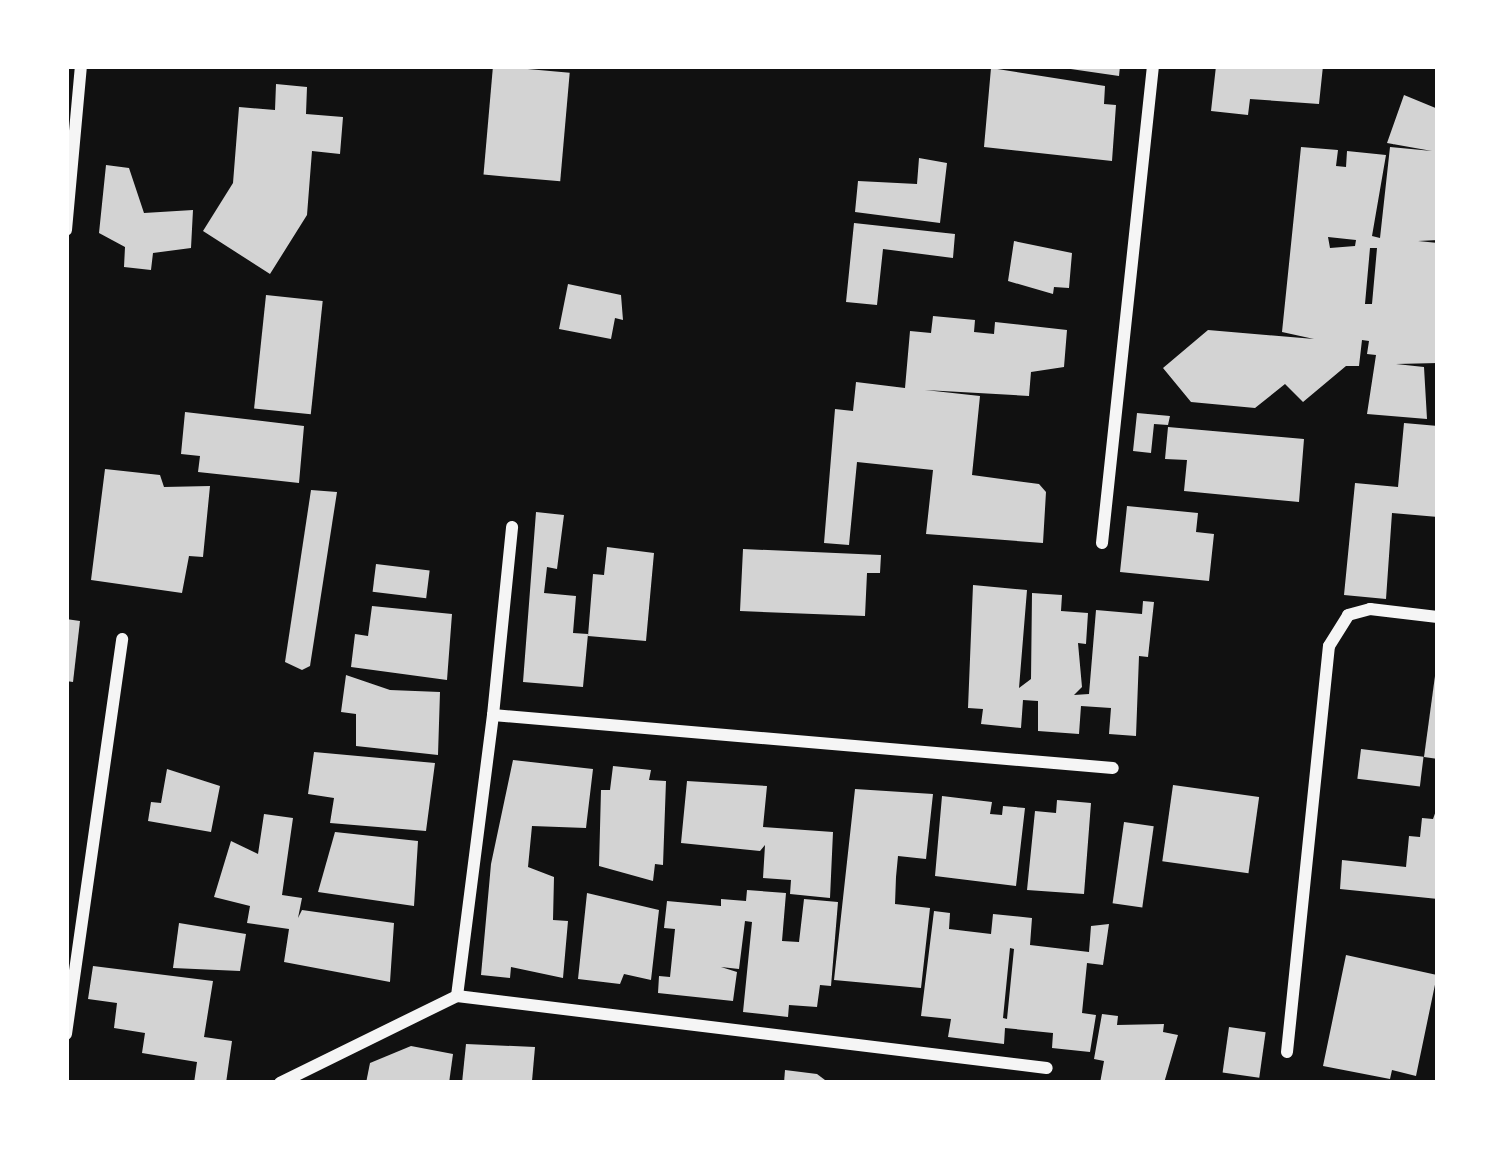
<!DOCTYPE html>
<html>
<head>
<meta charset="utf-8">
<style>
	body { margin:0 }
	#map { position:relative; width:1504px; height:1149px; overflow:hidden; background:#111; font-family:"Source Serif 4",serif }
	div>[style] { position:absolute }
	.building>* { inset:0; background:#d3d3d3; transform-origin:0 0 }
	.minor>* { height:12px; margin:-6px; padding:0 6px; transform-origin:6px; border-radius:6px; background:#f5f5f5 }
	span { translate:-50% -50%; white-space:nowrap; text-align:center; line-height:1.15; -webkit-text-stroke:10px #fff; paint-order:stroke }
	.frame { position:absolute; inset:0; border:69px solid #fff; pointer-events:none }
</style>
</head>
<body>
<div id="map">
	<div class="building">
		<i style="left:493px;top:66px;width:77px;height:109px;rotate:5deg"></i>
		<i style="clip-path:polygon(1050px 66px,1120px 66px,1119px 76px)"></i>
		<i style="clip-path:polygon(1216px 66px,1323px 66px,1319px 104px,1250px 99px,1248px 115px,1211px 111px)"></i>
		<i style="clip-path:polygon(991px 68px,1105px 86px,1104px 104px,1116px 105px,1112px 161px,984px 147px)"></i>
		<i style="clip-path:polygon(276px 84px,307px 87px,306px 114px,343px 117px,340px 154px,312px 151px,307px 215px,270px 274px,203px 231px,233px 183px,239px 107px,275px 110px)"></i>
		<i style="clip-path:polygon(evenodd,1404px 95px,1438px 109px,1438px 240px,1418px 241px,1438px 243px,1438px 363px,1396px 364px,1424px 367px,1427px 419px,1367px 414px,1376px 355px,1367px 354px,1369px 341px,1362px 340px,1359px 366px,1346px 366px,1303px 402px,1285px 384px,1255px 408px,1191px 402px,1163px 368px,1208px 330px,1314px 339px,1282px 332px,1301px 147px,1338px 150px,1336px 166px,1346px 167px,1347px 151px,1386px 155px,1372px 236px,1380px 238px,1390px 147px,1432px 151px,1387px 143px,1404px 95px,1328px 237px,1356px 240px,1355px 246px,1330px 248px,1328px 237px,1404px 95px,1370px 248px,1377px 248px,1372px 304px,1365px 304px,1370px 248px)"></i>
		<i style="clip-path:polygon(919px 158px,947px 163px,940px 223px,855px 212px,858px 181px,917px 184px)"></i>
		<i style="clip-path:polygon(106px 165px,129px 168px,144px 213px,193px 210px,191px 248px,153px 253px,151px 270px,124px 267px,125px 247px,99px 233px)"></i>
		<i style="clip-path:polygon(854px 223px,955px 234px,953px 258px,883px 249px,877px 305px,846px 302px)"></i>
		<i style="clip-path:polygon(1014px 241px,1072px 253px,1069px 288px,1054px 287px,1053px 294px,1008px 281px)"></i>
		<i style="clip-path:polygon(568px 284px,621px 295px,623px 320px,615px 318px,611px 339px,559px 329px)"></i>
		<i style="left:266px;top:295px;width:57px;height:114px;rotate:6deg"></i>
		<i style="clip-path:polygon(933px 316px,975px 320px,974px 332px,994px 334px,995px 322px,1067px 330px,1064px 367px,1031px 372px,1029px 396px,925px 390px,980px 396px,972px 475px,1039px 484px,1046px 492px,1043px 543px,926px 534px,933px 470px,857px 462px,849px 545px,824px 543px,835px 409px,853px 411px,856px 382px,905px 388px,910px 331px,931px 333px)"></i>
		<i style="clip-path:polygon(185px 412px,304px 426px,299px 483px,198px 472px,200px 456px,181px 454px)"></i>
		<i style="clip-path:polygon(1137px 413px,1170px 416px,1168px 425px,1154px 424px,1151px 453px,1133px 451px)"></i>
		<i style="clip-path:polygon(1404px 423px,1438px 426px,1438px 517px,1392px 513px,1386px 599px,1344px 595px,1355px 483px,1398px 487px)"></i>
		<i style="clip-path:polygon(1168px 427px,1304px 439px,1299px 502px,1184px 491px,1187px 460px,1165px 459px)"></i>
		<i style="clip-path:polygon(105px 469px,160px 475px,164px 487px,210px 486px,203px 557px,189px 556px,182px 593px,91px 580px)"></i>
		<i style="clip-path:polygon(311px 490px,337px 492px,310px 666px,302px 670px,285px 662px)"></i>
		<i style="clip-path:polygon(1127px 506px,1198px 513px,1196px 532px,1214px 534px,1209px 581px,1120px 572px)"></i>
		<i style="clip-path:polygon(536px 512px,564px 515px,557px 569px,547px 567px,544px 593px,576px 596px,573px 633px,588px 634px,583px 687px,523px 682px)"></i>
		<i style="clip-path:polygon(607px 547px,654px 553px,646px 641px,588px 636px,593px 574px,604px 575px)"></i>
		<i style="clip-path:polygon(743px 549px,881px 555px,880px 573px,867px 573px,865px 616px,740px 611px)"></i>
		<i style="left:376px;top:564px;width:54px;height:28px;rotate:7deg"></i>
		<i style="clip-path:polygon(973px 585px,1027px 590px,1019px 688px,1031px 679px,1032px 593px,1062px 595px,1061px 611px,1088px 613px,1086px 644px,1078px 643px,1082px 687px,1074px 695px,1089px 694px,1096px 610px,1142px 614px,1143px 601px,1154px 602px,1148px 657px,1139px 656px,1136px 736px,1109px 734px,1111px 708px,1081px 706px,1079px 734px,1038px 731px,1038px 701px,1023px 700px,1021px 728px,981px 724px,983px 709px,968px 708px)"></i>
		<i style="clip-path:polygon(372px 606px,452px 614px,447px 680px,351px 667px,355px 634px,368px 636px)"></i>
		<i style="clip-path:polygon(66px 619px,80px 621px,73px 682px,66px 681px)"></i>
		<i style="clip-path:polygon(346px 675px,390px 690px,440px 692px,438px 755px,356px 746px,356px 714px,341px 712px)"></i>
		<i style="clip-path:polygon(1435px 676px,1438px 676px,1438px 759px,1424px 757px)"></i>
		<i style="left:1361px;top:749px;width:63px;height:30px;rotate:7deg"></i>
		<i style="clip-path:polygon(314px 752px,435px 763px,426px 831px,330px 823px,334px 798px,308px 794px)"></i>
		<i style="clip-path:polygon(513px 760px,593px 769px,586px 828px,532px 826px,528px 867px,554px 877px,553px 920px,568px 921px,563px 978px,511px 967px,510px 978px,481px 975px,491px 864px)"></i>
		<i style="clip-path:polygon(613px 766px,651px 770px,649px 780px,666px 781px,663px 865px,655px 864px,653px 881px,599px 866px,601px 790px,610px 790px)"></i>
		<i style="clip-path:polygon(167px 769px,220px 786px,211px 832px,148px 821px,151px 802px,161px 803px)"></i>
		<i style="clip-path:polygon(687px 781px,767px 786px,763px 827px,833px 832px,830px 898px,790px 894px,791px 880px,763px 878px,765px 845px,760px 851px,681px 843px)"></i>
		<i style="left:1173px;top:785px;width:87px;height:77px;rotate:8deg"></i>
		<i style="clip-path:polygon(855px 789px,933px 794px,926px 859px,898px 856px,896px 877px,895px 904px,930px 908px,921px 988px,834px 980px)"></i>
		<i style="clip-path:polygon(942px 796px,992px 802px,990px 814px,1002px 815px,1003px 806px,1025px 808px,1016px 886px,935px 876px)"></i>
		<i style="clip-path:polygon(1057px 800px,1091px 803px,1084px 894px,1027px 890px,1035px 811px,1056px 813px)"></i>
		<i style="clip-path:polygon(1438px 805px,1438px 899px,1340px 889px,1342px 860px,1406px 867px,1409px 836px,1420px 837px,1422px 818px,1433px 819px)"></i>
		<i style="clip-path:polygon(264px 814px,293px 818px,282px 895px,302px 898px,298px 918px,302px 910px,394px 923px,390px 982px,284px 962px,289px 929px,247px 923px,250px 906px,214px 897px,231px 841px,258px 854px)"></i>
		<i style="left:1124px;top:822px;width:30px;height:82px;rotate:8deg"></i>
		<i style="clip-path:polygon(335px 832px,418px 841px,414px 906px,318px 892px)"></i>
		<i style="clip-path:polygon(747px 890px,786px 893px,782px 941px,799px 942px,804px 899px,838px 902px,831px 986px,820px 985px,817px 1007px,789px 1005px,788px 1017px,743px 1012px,752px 922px,745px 921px,739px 969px,721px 967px,737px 972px,733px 1001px,658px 993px,659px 976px,670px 977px,675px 929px,664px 928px,667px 901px,721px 906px,721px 899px,746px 901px)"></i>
		<i style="clip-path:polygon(587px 893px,659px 910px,651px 980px,624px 974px,620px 984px,578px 979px)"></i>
		<i style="clip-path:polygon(evenodd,934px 911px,950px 913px,949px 929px,991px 934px,993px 914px,1032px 918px,1030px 945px,1089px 952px,1091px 926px,1109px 924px,1103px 965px,1087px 963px,1082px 1013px,1096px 1015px,1090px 1052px,1052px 1048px,1053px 1033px,1005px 1028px,1004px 1044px,948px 1037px,951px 1019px,921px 1016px,934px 911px,1010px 948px,1014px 949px,1007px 1019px,1003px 1018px,1010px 948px)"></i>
		<i style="clip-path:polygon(179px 923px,246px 934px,240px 971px,173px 968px)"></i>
		<i style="clip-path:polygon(1346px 955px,1437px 975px,1416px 1076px,1392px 1070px,1390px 1079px,1323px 1066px)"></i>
		<i style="clip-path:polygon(93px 966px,213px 981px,204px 1037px,232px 1041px,226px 1083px,194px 1083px,197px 1062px,142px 1053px,145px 1033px,114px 1028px,117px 1003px,88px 999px)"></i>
		<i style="clip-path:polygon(1102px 1014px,1118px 1016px,1117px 1025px,1164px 1024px,1163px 1032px,1178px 1035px,1164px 1083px,1100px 1083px,1104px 1061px,1094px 1059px)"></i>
		<i style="left:1229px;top:1027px;width:37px;height:46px;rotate:8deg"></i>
		<i style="clip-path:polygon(466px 1044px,535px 1047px,532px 1081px,462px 1083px)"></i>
		<i style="clip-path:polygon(411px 1046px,453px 1054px,449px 1083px,366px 1083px,370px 1063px)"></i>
		<i style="clip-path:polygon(785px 1070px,817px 1074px,829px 1083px,784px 1083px)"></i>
	</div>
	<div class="minor">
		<i style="left:66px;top:230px;width:165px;rotate:-84.8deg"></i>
		<i style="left:1102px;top:543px;width:480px;rotate:-83.9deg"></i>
		<i style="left:493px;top:715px;width:189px;rotate:-84.2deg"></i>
		<i style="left:457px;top:996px;width:283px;rotate:-82.7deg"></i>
		<i style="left:493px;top:715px;width:622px;rotate:4.89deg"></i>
		<i style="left:66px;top:1034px;width:399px;rotate:-81.9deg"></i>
		<i style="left:1287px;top:1052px;width:408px;rotate:-84.1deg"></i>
		<i style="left:1329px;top:646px;width:36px;rotate:-58deg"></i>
		<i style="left:1348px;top:615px;width:23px;rotate:-15deg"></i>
		<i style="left:1370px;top:609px;width:68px;rotate:6.7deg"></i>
		<i style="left:280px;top:1083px;width:197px;rotate:-26.2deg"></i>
		<i style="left:457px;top:996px;width:594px;rotate:6.96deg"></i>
	</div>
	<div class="frame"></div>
</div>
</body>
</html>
